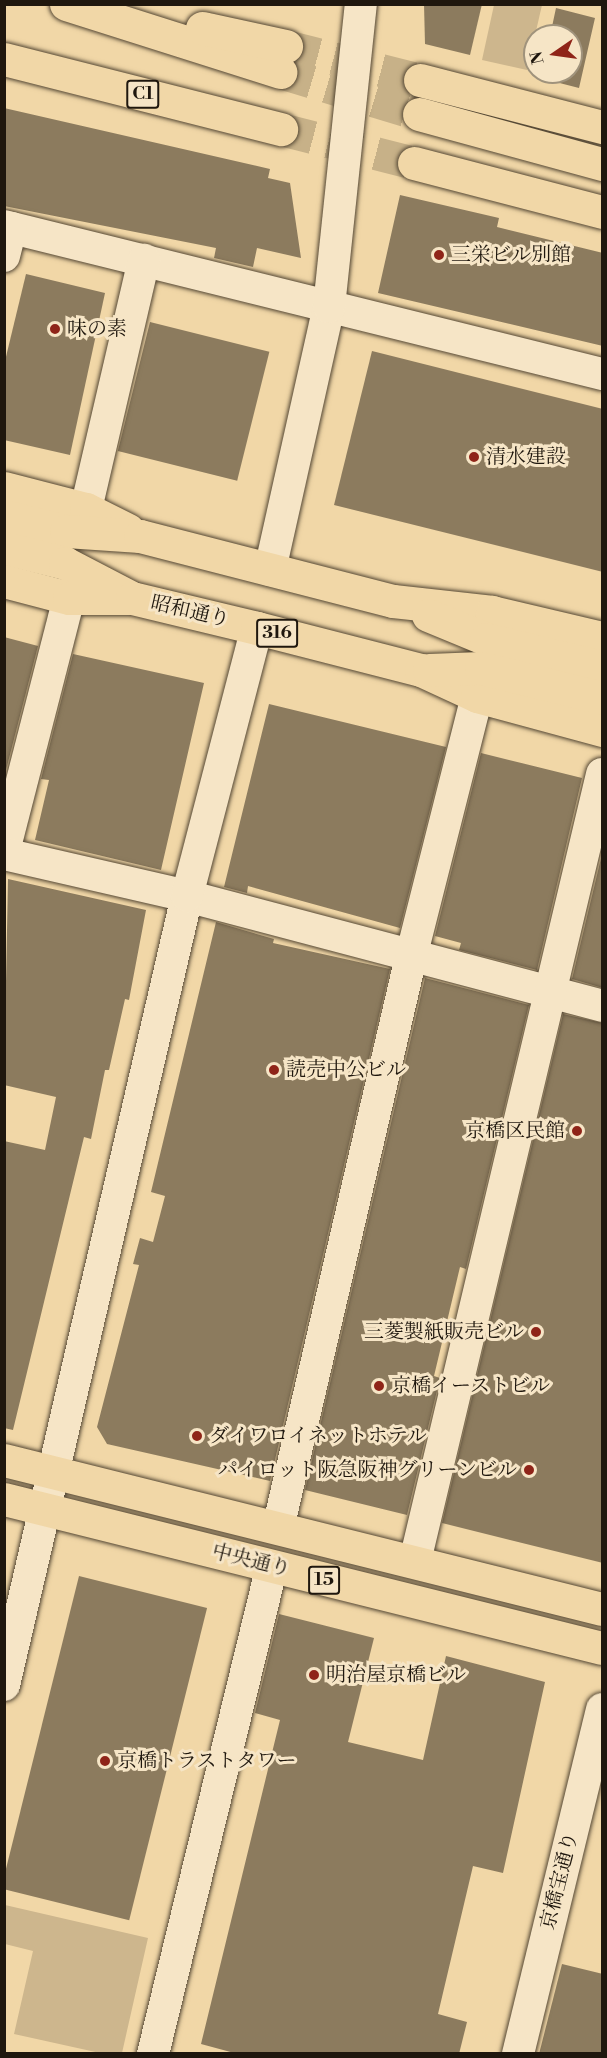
<!DOCTYPE html>
<html>
<head>
<meta charset="utf-8">
<style>
	body { margin:0 }
	#map { position:relative; width:607px; height:2058px; overflow:hidden; background:#f1d7a7; font-family:"Libre Bodoni","Noto Serif JP",serif }
	div>[style] { position:absolute }
	.green>* { inset:0; background:#cdb68d }
	.building>* { inset:0; background:#8c7b5e; transform-origin:0 0 }
	.highway-tunnel>* { height:33px; margin-top:-16.5px; transform-origin:0; background:repeating-linear-gradient(90deg,#c7b188 0 33px,transparent 0 49px) }
	.roads { filter:drop-shadow(0 0 2px #544734) drop-shadow(0 0 2px #544734) }
	.minor>* { height:32px; margin:-16px; padding:0 16px; transform-origin:16px; border-radius:16px; background:#f6e5c6 }
	.major>* { height:33px; margin:-16.5px; padding:0 16.5px; transform-origin:16.5px; border-radius:16.5px; background:#f1d7a7 }
	.highway>* { height:33px; margin:-16.5px; padding:0 16.5px; transform-origin:16.5px; border-radius:16.5px; background:#f1d7a7 }
	.dots>* { width:16px; height:16px; translate:-50% -50%; box-sizing:border-box; border:3px solid #f6e5c6; border-radius:50% }
	span { translate:-50% -50%; white-space:nowrap; text-align:center; line-height:1.15; -webkit-text-stroke:6px #f6e5c6; paint-order:stroke }
	.shield-label span { padding:2px 4px; background:#f6e5c6; border:2px solid; border-radius:4px; -webkit-text-stroke-width:0 }
	.shield-label { font-size:18px; color:#1f170e; font-weight:700 }
	.poi-label { font-size:20px; color:#1f170e }
	.left { translate:0 -50%; text-align:left }
	.right { translate:-100% -50%; text-align:right }
	.street-label { font-size:20px; color:#1f170e }
	.frame { position:absolute; inset:0; border:6px solid #1f170e; pointer-events:none }
	.north { position:absolute; left:523px; top:24px; width:60px; height:60px; box-sizing:border-box; background:#f6e5c6; border:2px solid #a0937c; border-radius:50%; rotate:257deg; font-size:16px; font-weight:700; line-height:24px; text-align:center; color:#1f170e }
	.north::after { content:''; display:block; margin:auto; width:21px; height:27px; background:#8f2418; clip-path:polygon(50% 0,100% 100%,50% 72%,0 100%) }
</style>
</head>
<body>
<div id="map">
	<div class="green">
		<i style="clip-path:polygon(494px 5px,542px 5px,527px 70px,482px 60px)"></i>
		<i style="clip-path:polygon(5px 1905px,148px 1938px,122px 2053px,100px 2053px,14px 2034px,33px 1951px,5px 1944px)"></i>
	</div>
	<div class="building">
		<i style="clip-path:polygon(424px 4px,482px 4px,470px 55px,425px 44px)"></i>
		<i style="clip-path:polygon(556px 8px,595px 18px,579px 88px,540px 78px,541px 72px,571px 72px,571px 36px,550px 36px)"></i>
		<i style="clip-path:polygon(4px 108px,270px 169px,268px 178px,290px 183px,301px 258px,257px 248px,253px 267px,214px 258px,216px 248px,4px 206px)"></i>
		<i style="clip-path:polygon(400px 195px,499px 218px,497px 227px,603px 253px,603px 346px,378px 293px)"></i>
		<i style="clip-path:polygon(26px 274px,105px 293px,70px 455px,4px 440px,4px 365px)"></i>
		<i style="left:150px;top:322px;width:123px;height:133px;rotate:14deg"></i>
		<i style="clip-path:polygon(372px 351px,603px 409px,603px 572px,334px 505px)"></i>
		<i style="clip-path:polygon(4px 637px,38px 646px,6px 770px,4px 770px)"></i>
		<i style="clip-path:polygon(73px 654px,204px 683px,161px 870px,35px 840px,49px 780px,41px 779px)"></i>
		<i style="clip-path:polygon(269px 704px,446px 747px,400px 928px,248px 886px,247px 893px,224px 887px)"></i>
		<i style="clip-path:polygon(481px 753px,582px 778px,537px 970px,459px 950px,461px 943px,435px 936px)"></i>
		<i style="clip-path:polygon(603px 850px,603px 988px,572px 979px)"></i>
		<i style="clip-path:polygon(8px 879px,146px 910px,129px 1000px,125px 999px,109px 1070px,105px 1070px,91px 1139px,84px 1137px,13px 1430px,4px 1428px,4px 1141px,45px 1150px,56px 1097px,4px 1085px)"></i>
		<i style="clip-path:polygon(216px 922px,274px 939px,273px 943px,390px 969px,270px 1481px,107px 1444px,97px 1427px,139px 1265px,133px 1264px,140px 1238px,153px 1242px,165px 1196px,151px 1192px)"></i>
		<i style="clip-path:polygon(425px 978px,529px 1005px,466px 1269px,460px 1267px,434px 1376px,440px 1378px,407px 1515px,305px 1490px)"></i>
		<i style="clip-path:polygon(563px 1014px,603px 1023px,603px 1563px,442px 1523px)"></i>
		<i style="left:79px;top:1576px;width:132px;height:322px;rotate:14deg"></i>
		<i style="clip-path:polygon(279px 1614px,374px 1638px,348px 1742px,423px 1760px,446px 1656px,545px 1682px,503px 1873px,473px 1866px,438px 2014px,467px 2022px,459px 2054px,238px 2054px,201px 2044px,280px 1720px,255px 1713px)"></i>
		<i style="clip-path:polygon(562px 1964px,603px 1974px,603px 2054px,539px 2054px)"></i>
	</div>
	<div class="highway-tunnel">
		<i style="left:286px;top:46px;width:138px;rotate:14.2deg"></i>
		<i style="left:280px;top:72px;width:145px;rotate:16.8deg"></i>
		<i style="left:281px;top:129px;width:137px;rotate:14.3deg"></i>
	</div>
	<div class="roads">
		<div class="minor">
			<i style="left:4px;top:226px;width:616px;rotate:13.9deg"></i>
			<i style="left:4px;top:256px;width:29px;rotate:-76deg"></i>
			<i style="left:86px;top:509px;width:256px;rotate:-76.9deg"></i>
			<i style="left:270px;top:570px;width:270px;rotate:-77.4deg"></i>
			<i style="left:329px;top:307px;width:305px;rotate:-84deg"></i>
			<i style="left:4px;top:851px;width:261px;rotate:-75.6deg"></i>
			<i style="left:4px;top:854px;width:188px;rotate:12.9deg"></i>
			<i style="left:187px;top:896px;width:429px;rotate:14.8deg"></i>
			<i style="left:278px;top:1528px;width:586px;rotate:-76.89deg"></i>
			<i style="left:411px;top:957px;width:269px;rotate:-75.8deg"></i>
			<i style="left:415px;top:1561px;width:809px;rotate:-76.63deg"></i>
			<i style="left:4px;top:1685px;width:810px;rotate:-76.94deg"></i>
			<i style="left:187px;top:896px;width:277px;rotate:-75.4deg"></i>
			<i style="left:153px;top:2054px;width:502px;rotate:-76.3deg"></i>
			<i style="left:518px;top:2054px;width:355px;rotate:-76.3deg"></i>
		</div>
		<div class="major">
			<i style="left:4px;top:488px;width:85px;rotate:14.4deg"></i>
			<i style="left:86px;top:509px;width:47px;rotate:26.6deg"></i>
			<i style="left:4px;top:516px;width:64px;rotate:13.6deg"></i>
			<i style="left:66px;top:531px;width:74px;rotate:3.9deg"></i>
			<i style="left:140px;top:536px;width:261px;rotate:14.4deg"></i>
			<i style="left:393px;top:601px;width:100px;rotate:6.3deg"></i>
			<i style="left:492px;top:612px;width:113px;rotate:13.3deg"></i>
			<i style="left:4px;top:548px;width:63px;rotate:13.8deg"></i>
			<i style="left:65px;top:563px;width:71px;rotate:27.6deg"></i>
			<i style="left:4px;top:581px;width:67px;rotate:14.7deg"></i>
			<i style="left:69px;top:598px;width:63px"></i>
			<i style="left:132px;top:598px;width:129px;rotate:13.5deg"></i>
			<i style="left:257px;top:628px;width:169px;rotate:14.4deg"></i>
			<i style="left:421px;top:670px;width:62px;rotate:24.9deg"></i>
			<i style="left:477px;top:696px;width:130px;rotate:15.2deg"></i>
			<i style="left:428px;top:615px;width:63px;rotate:22.5deg"></i>
			<i style="left:486px;top:639px;width:119px;rotate:13.6deg"></i>
			<i style="left:429px;top:670px;width:52px;rotate:-2.2deg"></i>
			<i style="left:481px;top:668px;width:125px;rotate:13.9deg"></i>
		</div>
		<div class="highway">
			<i style="left:66px;top:4px;width:225px;rotate:17.6deg"></i>
			<i style="left:202px;top:28px;width:86px;rotate:12.1deg"></i>
			<i style="left:4px;top:59px;width:286px;rotate:14.2deg"></i>
			<i style="left:420px;top:80px;width:188px;rotate:14.5deg"></i>
			<i style="left:419px;top:114px;width:190px;rotate:15.3deg"></i>
			<i style="left:414px;top:163px;width:194px;rotate:14.6deg"></i>
			<i style="left:4px;top:1460px;width:616px;rotate:13.99deg"></i>
			<i style="left:4px;top:1499px;width:616px;rotate:13.99deg"></i>
		</div>
	</div>
	<div class="dots">
		<i style="left:439px;top:255px;background:#8f2418"></i>
		<i style="left:55px;top:329px;background:#8f2418"></i>
		<i style="left:474px;top:457px;background:#8f2418"></i>
		<i style="left:274px;top:1070px;background:#8f2418"></i>
		<i style="left:577px;top:1131px;background:#8f2418"></i>
		<i style="left:536px;top:1332px;background:#8f2418"></i>
		<i style="left:379px;top:1386px;background:#8f2418"></i>
		<i style="left:197px;top:1436px;background:#8f2418"></i>
		<i style="left:529px;top:1470px;background:#8f2418"></i>
		<i style="left:314px;top:1675px;background:#8f2418"></i>
		<i style="left:105px;top:1761px;background:#8f2418"></i>
	</div>
	<div class="shield-label">
		<span style="left:143px;top:94px">C1</span>
		<span style="left:277px;top:633px">316</span>
		<span style="left:324px;top:1580px">15</span>
	</div>
	<div class="poi-label">
		<span class="left" style="left:451px;top:255px">三栄ビル別館</span>
		<span class="left" style="left:67px;top:329px">味の素</span>
		<span class="left" style="left:486px;top:457px">清水建設</span>
		<span class="left" style="left:286px;top:1070px">読売中公ビル</span>
		<span class="right" style="left:565px;top:1131px">京橋区民館</span>
		<span class="right" style="left:524px;top:1332px">三菱製紙販売ビル</span>
		<span class="left" style="left:391px;top:1386px">京橋イーストビル</span>
		<span class="left" style="left:209px;top:1436px">ダイワロイネットホテル</span>
		<span class="right" style="left:517px;top:1470px">パイロット阪急阪神グリーンビル</span>
		<span class="left" style="left:326px;top:1675px">明治屋京橋ビル</span>
		<span class="left" style="left:117px;top:1761px">京橋トラストタワー</span>
	</div>
	<div class="street-label">
		<span style="left:190px;top:612px;rotate:13deg">昭和通り</span>
		<span style="left:251px;top:1561px;rotate:14deg">中央通り</span>
		<span style="left:560px;top:1881px;rotate:-76deg">京橋宝通り</span>
	</div>
	<div class="frame"></div>
	<div class="north">N</div>
</div>
</body>
</html>
